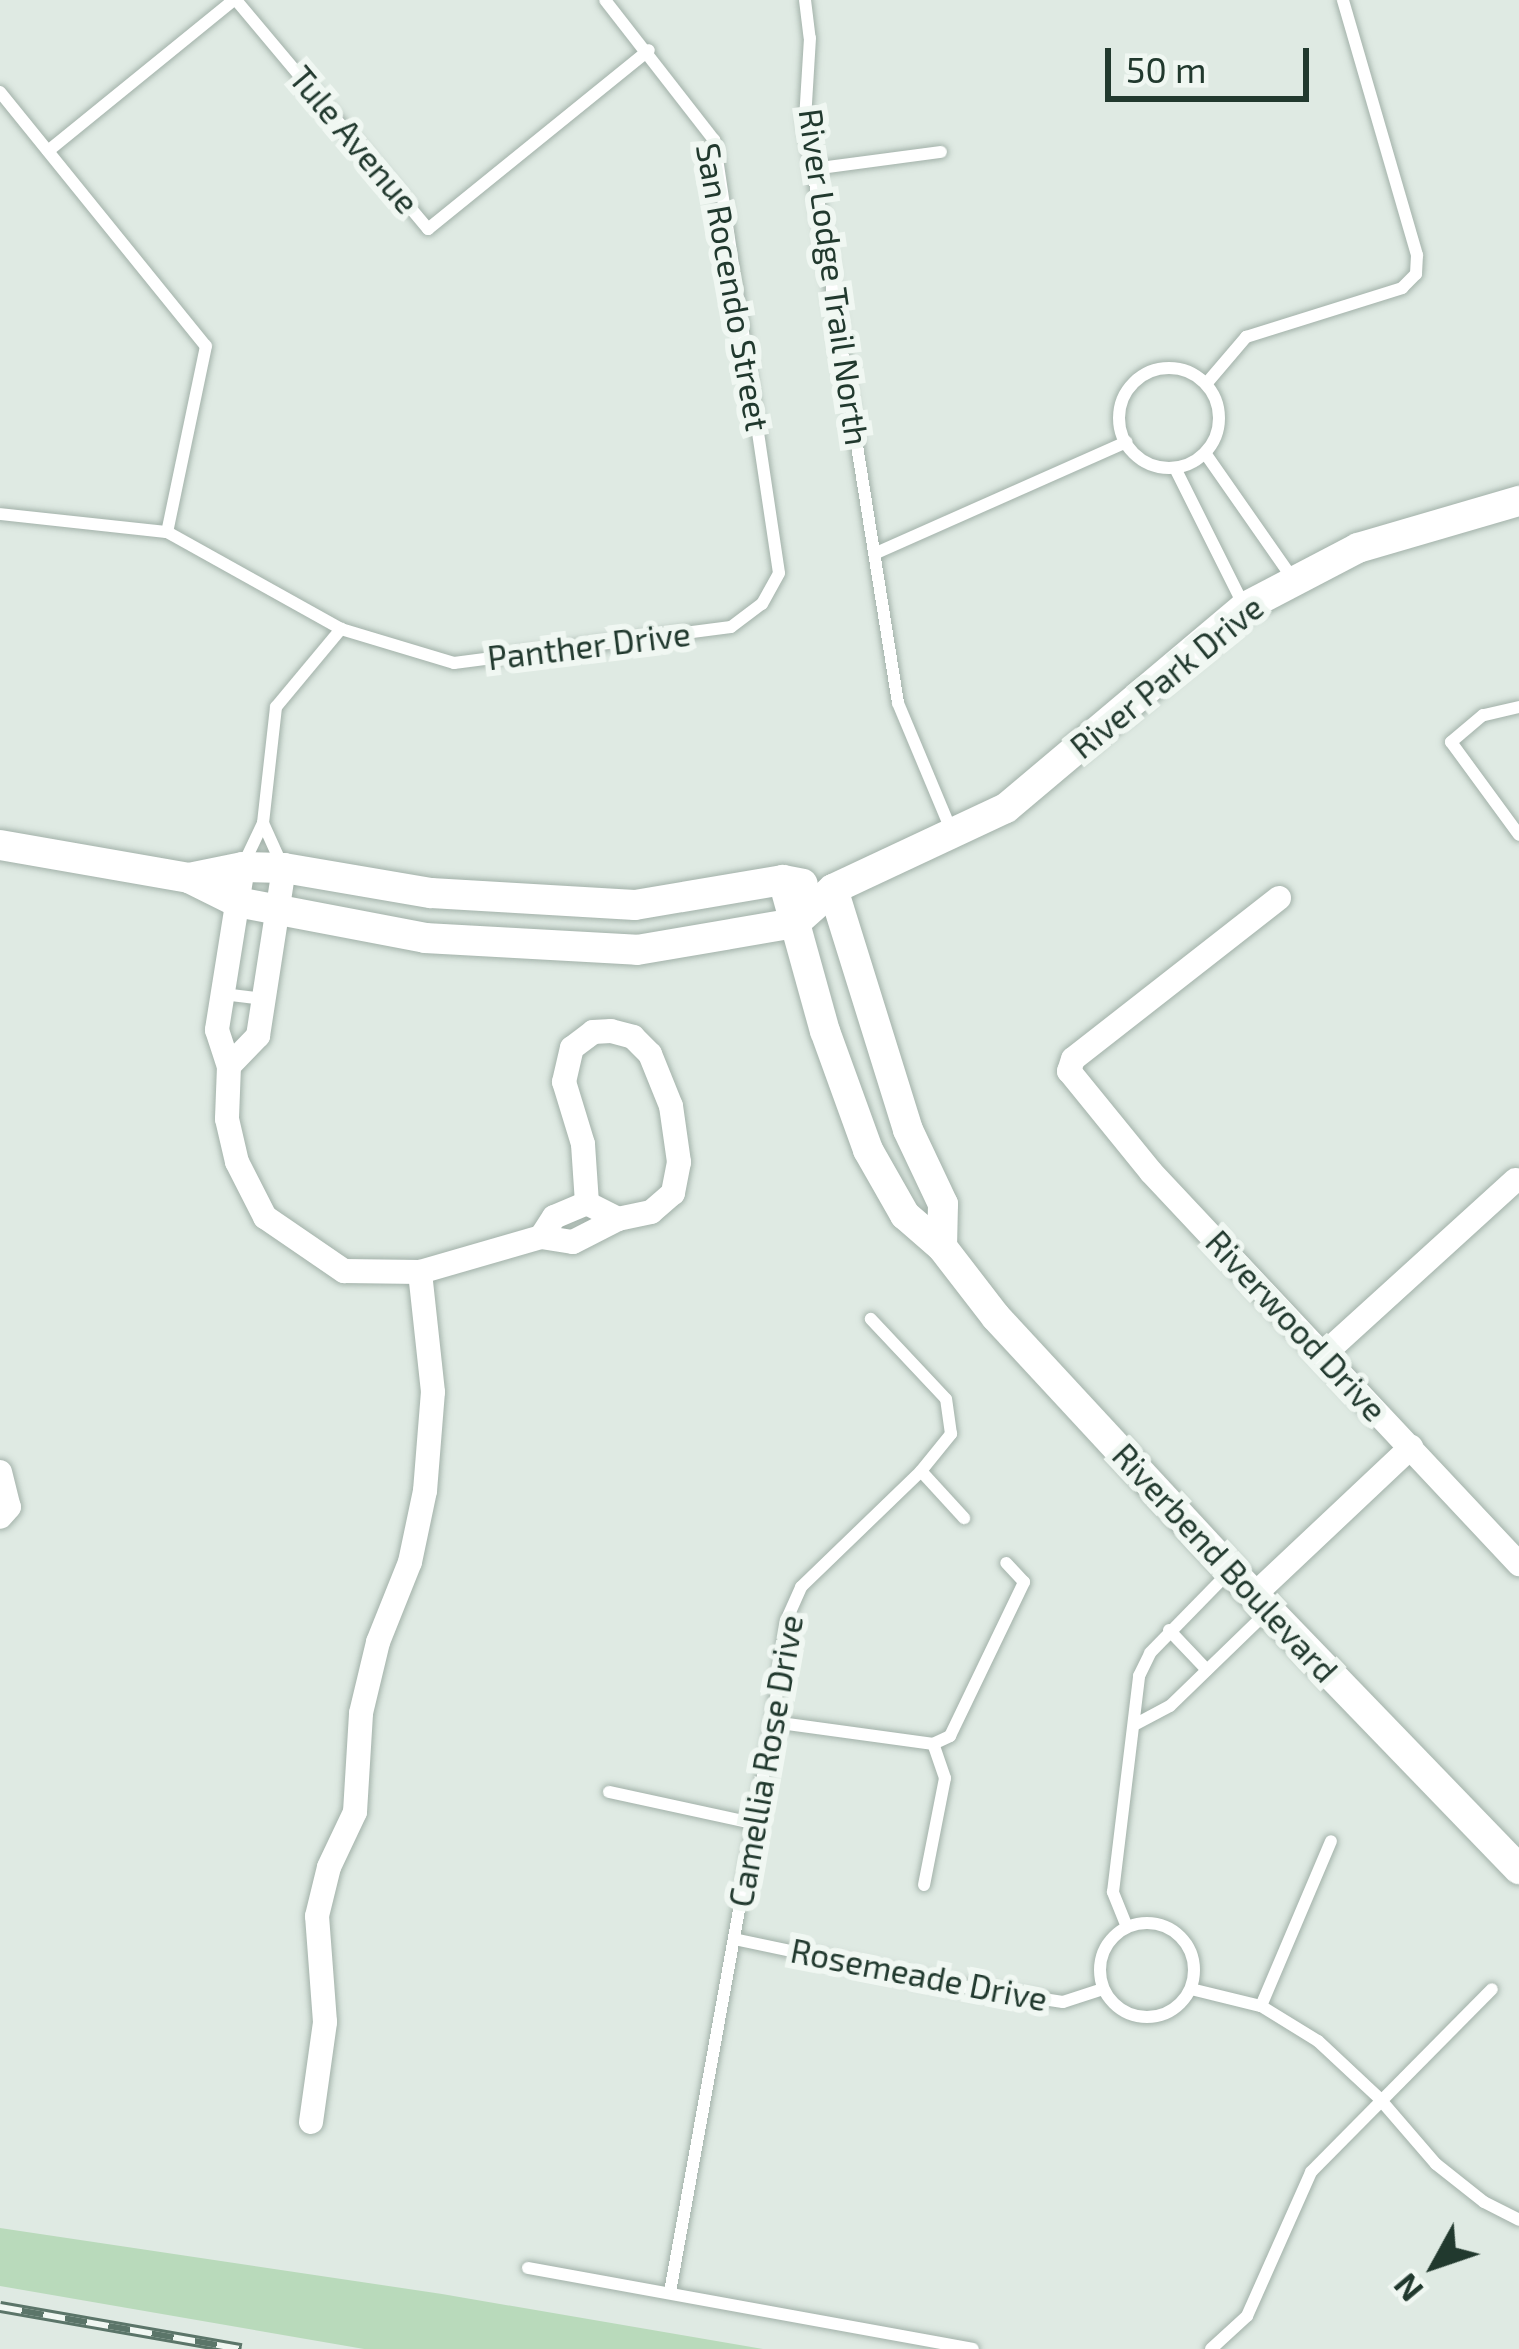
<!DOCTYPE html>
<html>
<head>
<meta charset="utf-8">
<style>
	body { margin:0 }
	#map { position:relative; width:1519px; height:2349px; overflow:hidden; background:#dfeae3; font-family:"Exo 2",sans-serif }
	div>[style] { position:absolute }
	.green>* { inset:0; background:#b9dabb }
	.roads { filter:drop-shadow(0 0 3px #a2b1a9) drop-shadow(0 0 3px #a2b1a9) }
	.service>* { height:12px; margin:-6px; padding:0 6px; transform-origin:6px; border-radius:6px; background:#fff }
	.service>.ring { margin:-6px; padding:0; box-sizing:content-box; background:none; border:12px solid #fff; border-radius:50% }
	.minor>* { height:24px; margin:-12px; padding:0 12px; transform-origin:12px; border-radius:12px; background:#fff }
	.tertiary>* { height:30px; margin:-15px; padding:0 15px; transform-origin:15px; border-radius:15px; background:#fff }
	.rail>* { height:12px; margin-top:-6px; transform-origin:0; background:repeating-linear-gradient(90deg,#f0f7f2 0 22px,#5b7569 0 44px); box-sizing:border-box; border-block:3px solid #5b7569 }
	span { translate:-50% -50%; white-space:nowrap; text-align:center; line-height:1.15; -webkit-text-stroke:12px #f0f7f2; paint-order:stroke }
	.street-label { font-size:33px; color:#21392e }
	.north { position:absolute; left:1375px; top:2205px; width:120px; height:120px; -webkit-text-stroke:9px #f0f7f2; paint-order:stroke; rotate:230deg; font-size:33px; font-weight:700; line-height:48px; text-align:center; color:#21392e }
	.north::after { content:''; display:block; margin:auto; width:42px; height:54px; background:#21392e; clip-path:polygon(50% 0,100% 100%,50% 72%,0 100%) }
	.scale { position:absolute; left:1105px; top:48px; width:204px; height:54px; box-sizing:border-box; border:6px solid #21392e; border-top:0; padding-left:15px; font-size:36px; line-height:42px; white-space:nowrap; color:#21392e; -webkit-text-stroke:9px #f0f7f2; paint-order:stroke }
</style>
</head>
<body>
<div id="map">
	<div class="green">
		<i style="clip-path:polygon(0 2228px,442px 2294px,763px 2349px,364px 2349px,0 2286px)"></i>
	</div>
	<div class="roads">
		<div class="service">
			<i style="left:236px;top:0;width:299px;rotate:50deg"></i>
			<i style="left:428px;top:229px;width:284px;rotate:-39deg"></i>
			<i style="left:805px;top:0;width:38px;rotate:83deg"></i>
			<i style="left:810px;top:38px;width:81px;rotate:93.5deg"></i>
			<i style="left:805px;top:119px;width:591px;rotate:80.95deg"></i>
			<i style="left:898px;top:703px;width:140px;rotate:67.3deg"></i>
			<i style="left:0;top:92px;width:327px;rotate:51deg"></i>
			<i style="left:206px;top:346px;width:190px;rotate:101.8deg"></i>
			<i style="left:48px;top:151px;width:240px;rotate:-39.1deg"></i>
			<i style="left:813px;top:169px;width:129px;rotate:-7.6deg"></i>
			<i class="ring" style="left:1119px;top:368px;width:88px;height:88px"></i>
			<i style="left:1206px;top:384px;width:62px;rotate:-49.6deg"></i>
			<i style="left:1246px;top:337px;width:164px;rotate:-17.4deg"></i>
			<i style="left:1402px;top:288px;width:20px;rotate:-45deg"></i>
			<i style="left:1416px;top:274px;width:19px;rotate:-87deg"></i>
			<i style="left:1417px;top:255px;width:266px;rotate:-106.2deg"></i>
			<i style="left:1205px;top:453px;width:154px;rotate:55.1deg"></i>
			<i style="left:1175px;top:468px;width:154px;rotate:63.4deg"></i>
			<i style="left:0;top:514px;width:168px;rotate:6.2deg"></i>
			<i style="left:167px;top:532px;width:199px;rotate:29.1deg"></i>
			<i style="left:341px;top:629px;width:118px;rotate:16.7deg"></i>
			<i style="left:454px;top:663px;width:279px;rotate:-7.4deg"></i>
			<i style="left:731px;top:627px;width:39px;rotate:-37deg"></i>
			<i style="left:762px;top:604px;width:35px;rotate:-61deg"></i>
			<i style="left:779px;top:573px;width:438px;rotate:-98.5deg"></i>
			<i style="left:714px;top:140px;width:177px;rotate:-127.9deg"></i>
			<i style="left:876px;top:553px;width:274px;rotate:-23.9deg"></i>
			<i style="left:1519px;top:707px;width:37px;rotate:167deg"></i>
			<i style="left:1483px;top:715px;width:42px;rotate:139.8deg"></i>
			<i style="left:1451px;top:742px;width:115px;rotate:53.8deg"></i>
			<i style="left:263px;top:823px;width:46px;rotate:65.7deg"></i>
			<i style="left:244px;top:863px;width:44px;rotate:-64.6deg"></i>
			<i style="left:263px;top:823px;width:117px;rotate:-83.6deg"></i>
			<i style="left:276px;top:707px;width:102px;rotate:-50.2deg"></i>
			<i style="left:223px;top:994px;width:41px;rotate:7deg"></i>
			<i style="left:921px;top:1471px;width:64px;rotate:47.5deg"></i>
			<i style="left:1169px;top:1630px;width:55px;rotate:46.5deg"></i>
			<i style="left:773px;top:1722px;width:162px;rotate:7.8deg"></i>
			<i style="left:933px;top:1744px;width:19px;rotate:-25deg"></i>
			<i style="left:950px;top:1736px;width:171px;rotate:-64.3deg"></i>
			<i style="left:1024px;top:1582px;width:26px;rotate:-133deg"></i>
			<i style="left:1136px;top:1724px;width:38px;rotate:-28deg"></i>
			<i style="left:1170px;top:1706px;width:134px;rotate:-44.1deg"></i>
			<i style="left:609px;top:1792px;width:146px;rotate:12.2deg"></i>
			<i style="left:924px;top:1885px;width:109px;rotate:-78.9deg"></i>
			<i style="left:945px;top:1778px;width:36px;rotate:-109deg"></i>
			<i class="ring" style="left:1100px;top:1923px;width:82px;height:82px"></i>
			<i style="left:1127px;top:1927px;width:38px;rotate:-112deg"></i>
			<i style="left:1113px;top:1892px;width:218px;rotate:-83.1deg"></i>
			<i style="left:1139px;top:1676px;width:25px;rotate:-64deg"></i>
			<i style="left:1150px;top:1653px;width:113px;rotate:-45.7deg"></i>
			<i style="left:734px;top:1939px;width:224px;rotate:11.9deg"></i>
			<i style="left:953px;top:1985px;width:111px;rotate:8.8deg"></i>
			<i style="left:1063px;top:2002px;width:42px;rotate:-18deg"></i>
			<i style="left:1191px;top:1989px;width:72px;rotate:13.7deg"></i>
			<i style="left:1261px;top:2006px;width:67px;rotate:31.6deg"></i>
			<i style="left:1318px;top:2041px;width:83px;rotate:43.1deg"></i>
			<i style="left:1379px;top:2098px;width:87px;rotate:49.2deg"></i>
			<i style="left:1436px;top:2164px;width:61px;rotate:38.4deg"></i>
			<i style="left:1484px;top:2202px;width:39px;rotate:27deg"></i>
			<i style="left:1261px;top:2006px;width:179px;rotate:-67deg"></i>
			<i style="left:528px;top:2268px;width:452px;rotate:10.3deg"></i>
			<i style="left:670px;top:2292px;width:579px;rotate:-79.76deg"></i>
			<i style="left:773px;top:1722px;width:102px;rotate:-82.7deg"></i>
			<i style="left:786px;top:1621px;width:37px;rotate:-66deg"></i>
			<i style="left:801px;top:1587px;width:167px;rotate:-44deg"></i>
			<i style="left:921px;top:1471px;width:48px;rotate:-51deg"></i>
			<i style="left:951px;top:1434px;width:35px;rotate:-98deg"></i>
			<i style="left:946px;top:1399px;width:110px;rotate:-133.2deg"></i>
			<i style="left:1211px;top:2349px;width:49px;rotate:-42.5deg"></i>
			<i style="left:1247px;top:2316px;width:158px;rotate:-66deg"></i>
			<i style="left:1311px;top:2172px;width:257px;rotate:-45.3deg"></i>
		</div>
		<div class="minor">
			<i style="left:243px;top:867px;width:165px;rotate:99.1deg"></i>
			<i style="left:217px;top:1030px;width:38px;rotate:72deg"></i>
			<i style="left:229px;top:1066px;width:53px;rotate:92.2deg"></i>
			<i style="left:227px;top:1119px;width:44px;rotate:76.9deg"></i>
			<i style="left:237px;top:1162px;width:62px;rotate:63deg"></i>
			<i style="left:265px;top:1217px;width:96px;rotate:34.4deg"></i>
			<i style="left:344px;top:1271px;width:76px;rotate:0.8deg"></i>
			<i style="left:420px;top:1272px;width:126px;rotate:-16.1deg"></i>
			<i style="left:541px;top:1237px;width:32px;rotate:9deg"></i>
			<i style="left:573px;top:1242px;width:51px;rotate:-27.1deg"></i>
			<i style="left:1279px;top:898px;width:261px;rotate:142deg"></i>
			<i style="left:1073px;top:1059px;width:13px;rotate:108deg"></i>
			<i style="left:1069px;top:1071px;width:130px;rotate:50.9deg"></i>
			<i style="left:1151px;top:1172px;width:538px;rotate:46.81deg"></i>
			<i style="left:611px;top:1031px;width:23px;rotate:15deg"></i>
			<i style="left:633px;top:1037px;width:24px;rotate:45deg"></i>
			<i style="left:650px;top:1054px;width:56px;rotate:68deg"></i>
			<i style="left:671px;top:1106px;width:57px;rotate:81.9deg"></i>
			<i style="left:679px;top:1162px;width:32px;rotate:101deg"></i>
			<i style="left:673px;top:1193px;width:29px;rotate:139deg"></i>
			<i style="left:651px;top:1212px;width:34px;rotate:168deg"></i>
			<i style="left:618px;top:1219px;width:35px;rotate:-153deg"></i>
			<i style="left:587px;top:1203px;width:59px;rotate:-93.9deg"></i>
			<i style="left:583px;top:1144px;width:65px;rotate:-107deg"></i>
			<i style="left:564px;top:1082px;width:35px;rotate:-77deg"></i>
			<i style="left:572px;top:1048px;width:26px;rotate:-37deg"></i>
			<i style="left:593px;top:1032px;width:18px;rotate:-3deg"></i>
			<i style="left:229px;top:1066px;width:42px;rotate:-46deg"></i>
			<i style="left:258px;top:1036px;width:170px;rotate:-81.2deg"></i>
			<i style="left:541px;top:1237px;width:24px;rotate:-57deg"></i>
			<i style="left:554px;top:1217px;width:36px;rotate:-23deg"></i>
			<i style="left:1323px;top:1355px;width:260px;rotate:-42.3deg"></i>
			<i style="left:0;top:1472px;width:36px;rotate:76deg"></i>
			<i style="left:9px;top:1507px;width:13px;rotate:132deg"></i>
			<i style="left:1254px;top:1595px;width:216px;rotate:-43.3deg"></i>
			<i style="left:311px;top:2122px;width:101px;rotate:-82deg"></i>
			<i style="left:325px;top:2022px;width:106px;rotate:-94.3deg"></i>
			<i style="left:317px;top:1916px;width:50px;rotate:-76.2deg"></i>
			<i style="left:329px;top:1867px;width:61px;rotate:-64.7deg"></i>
			<i style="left:355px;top:1812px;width:99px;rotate:-86.5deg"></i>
			<i style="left:361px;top:1713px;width:73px;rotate:-76.5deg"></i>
			<i style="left:378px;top:1642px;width:86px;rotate:-68.2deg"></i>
			<i style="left:410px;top:1562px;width:73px;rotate:-78.1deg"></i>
			<i style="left:425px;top:1491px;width:99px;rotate:-85.4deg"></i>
			<i style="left:433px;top:1392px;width:121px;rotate:-96.2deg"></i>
		</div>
		<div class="tertiary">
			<i style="left:0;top:845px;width:192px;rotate:9.9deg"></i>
			<i style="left:189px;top:878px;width:54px;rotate:26.6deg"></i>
			<i style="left:237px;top:902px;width:191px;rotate:10.8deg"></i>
			<i style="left:425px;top:938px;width:212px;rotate:3.2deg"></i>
			<i style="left:637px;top:950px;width:160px;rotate:-9.7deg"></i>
			<i style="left:795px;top:923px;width:51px;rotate:-41.8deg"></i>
			<i style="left:833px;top:889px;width:191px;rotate:-25.1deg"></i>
			<i style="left:1006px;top:808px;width:312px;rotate:-40.1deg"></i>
			<i style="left:1245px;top:607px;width:127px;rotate:-27.6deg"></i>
			<i style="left:1358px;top:548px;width:168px;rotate:-16.3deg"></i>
			<i style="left:189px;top:878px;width:55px;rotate:-11.5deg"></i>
			<i style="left:243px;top:867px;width:41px;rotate:1.4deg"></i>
			<i style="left:284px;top:868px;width:149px;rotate:9.7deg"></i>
			<i style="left:431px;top:893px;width:204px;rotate:3.4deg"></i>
			<i style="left:635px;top:905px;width:150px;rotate:-9.6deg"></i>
			<i style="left:783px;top:880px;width:20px;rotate:11deg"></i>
			<i style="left:783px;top:880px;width:157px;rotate:74.5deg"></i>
			<i style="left:825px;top:1031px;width:127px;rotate:70.1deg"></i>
			<i style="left:868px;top:1150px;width:75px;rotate:60.4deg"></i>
			<i style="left:905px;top:1215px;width:49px;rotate:40.9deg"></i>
			<i style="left:942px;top:1247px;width:88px;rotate:52.4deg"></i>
			<i style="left:996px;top:1317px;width:345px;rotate:47.2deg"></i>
			<i style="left:1230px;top:1570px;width:416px;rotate:46deg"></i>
			<i style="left:833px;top:889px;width:252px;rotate:72.7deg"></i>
			<i style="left:908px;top:1130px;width:82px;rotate:64.7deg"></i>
			<i style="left:943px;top:1204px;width:43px;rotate:91.3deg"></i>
		</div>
	</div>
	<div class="rail">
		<i style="left:0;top:2307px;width:245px;rotate:9.9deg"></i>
	</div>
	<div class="street-label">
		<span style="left:354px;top:140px;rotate:50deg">Tule Avenue</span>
		<span style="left:834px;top:277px;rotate:82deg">River Lodge Trail North</span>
		<span style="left:733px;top:287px;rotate:80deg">San Rocendo Street</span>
		<span style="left:589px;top:646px;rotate:-7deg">Panther Drive</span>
		<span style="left:1167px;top:677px;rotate:-39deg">River Park Drive</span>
		<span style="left:1296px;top:1326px;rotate:47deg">Riverwood Drive</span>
		<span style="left:1225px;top:1563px;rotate:47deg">Riverbend Boulevard</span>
		<span style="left:766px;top:1761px;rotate:-80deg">Camellia Rose Drive</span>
		<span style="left:919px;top:1975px;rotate:11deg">Rosemeade Drive</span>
	</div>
	<div class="north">N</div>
	<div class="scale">50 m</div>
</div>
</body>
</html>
